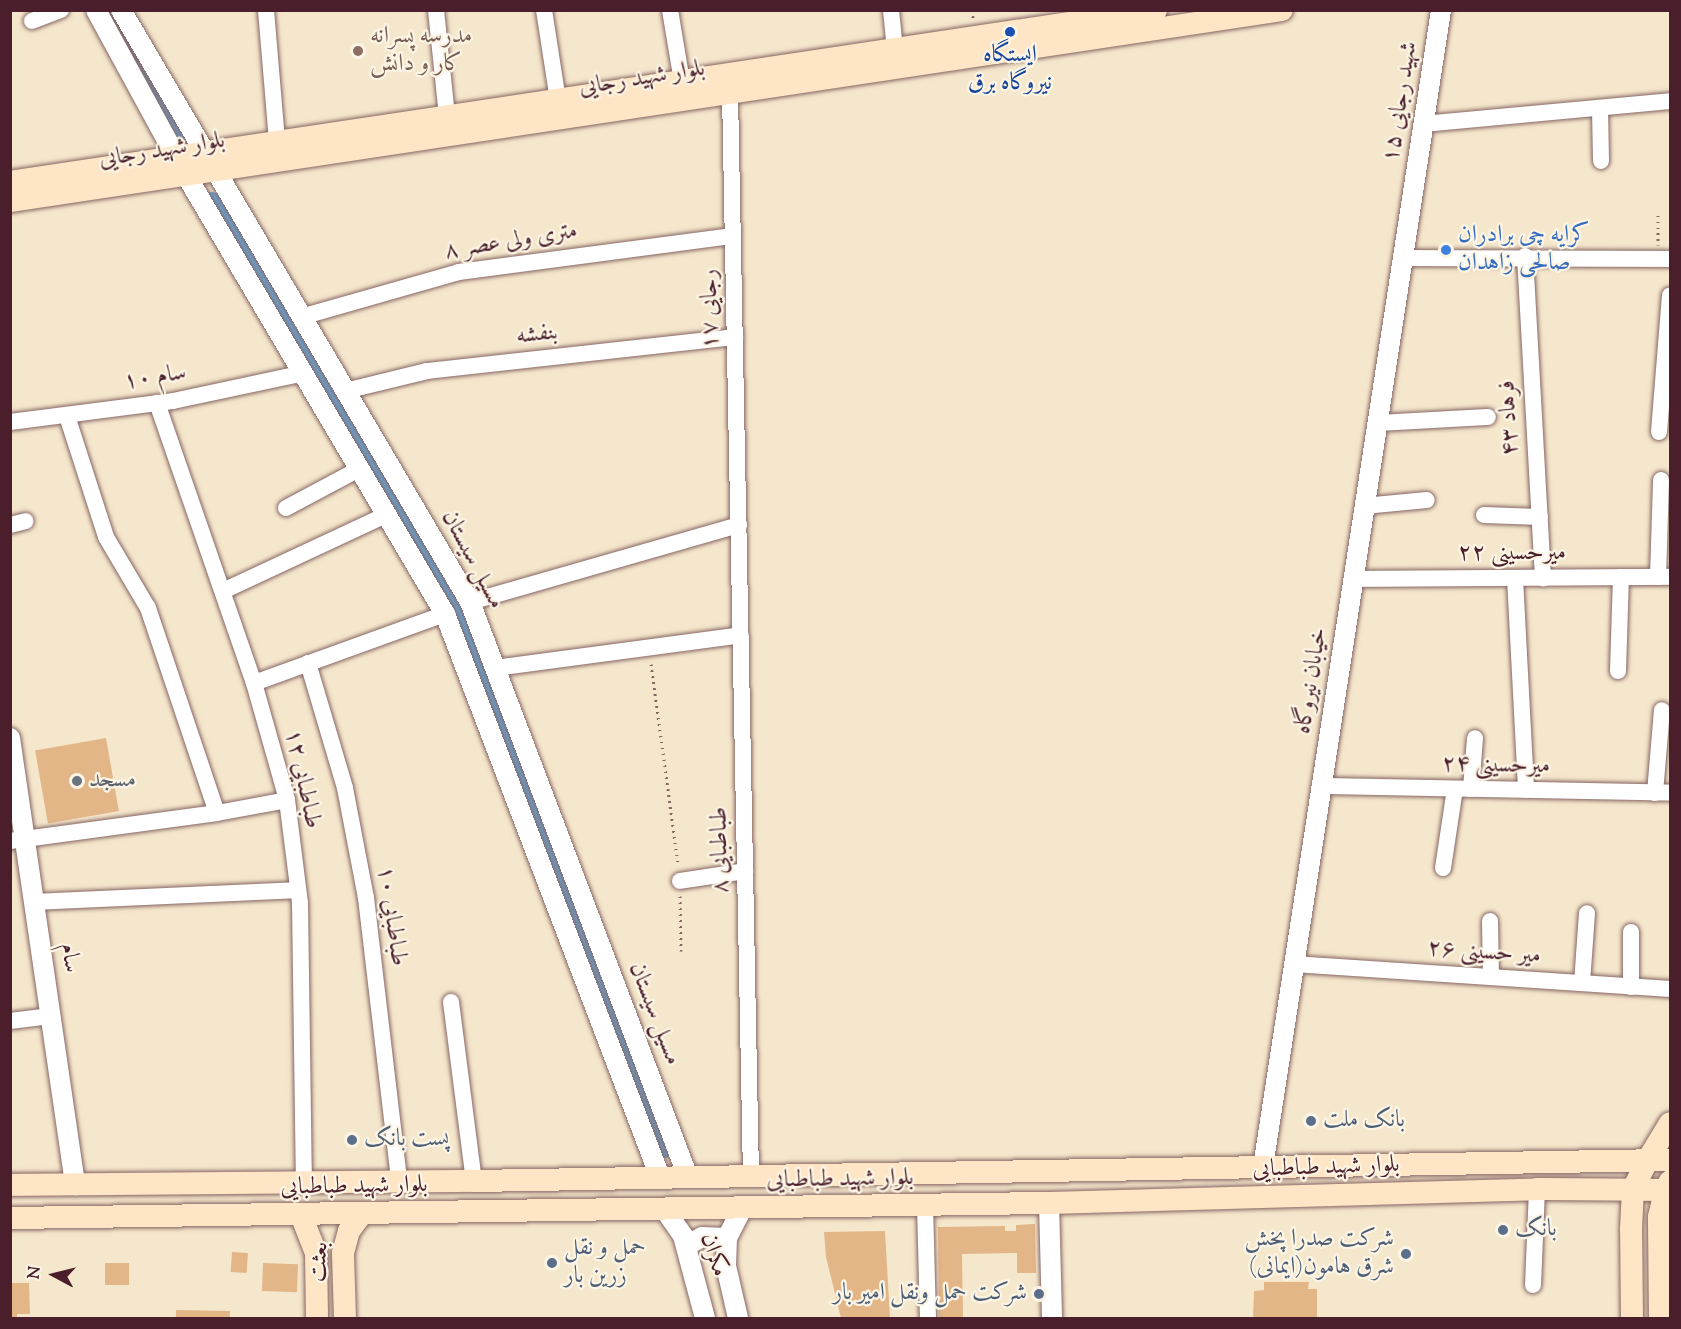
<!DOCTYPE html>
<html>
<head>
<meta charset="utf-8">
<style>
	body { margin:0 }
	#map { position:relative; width:1681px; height:1329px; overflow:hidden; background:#f5e7cc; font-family:"Sorts Mill Goudy",Amiri,serif }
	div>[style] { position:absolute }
	.canal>* { height:16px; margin:-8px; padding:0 8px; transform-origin:8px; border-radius:8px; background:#67a8da }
	.building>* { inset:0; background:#e3b688; transform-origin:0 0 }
	.path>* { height:3px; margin-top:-1.5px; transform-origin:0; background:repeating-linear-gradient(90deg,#866563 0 1.5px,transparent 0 6px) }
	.roads { filter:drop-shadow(0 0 2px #866563) drop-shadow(0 0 2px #866563) }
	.minor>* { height:16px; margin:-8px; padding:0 8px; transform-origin:8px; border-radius:8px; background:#fff }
	.tertiary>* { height:20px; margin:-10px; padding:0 10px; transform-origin:10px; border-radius:10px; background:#fff }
	.secondary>* { height:22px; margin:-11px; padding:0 11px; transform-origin:11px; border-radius:11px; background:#fde5c5 }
	.dots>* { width:16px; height:16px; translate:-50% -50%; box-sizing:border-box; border:3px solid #fcf5e5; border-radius:50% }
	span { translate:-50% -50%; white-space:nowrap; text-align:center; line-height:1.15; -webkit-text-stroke:4.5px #fcf5e5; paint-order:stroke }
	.education-label { font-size:24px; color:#785e54 }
	.left { translate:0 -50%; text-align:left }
	.transit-label { font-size:24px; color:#164399 }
	.street-label { font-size:24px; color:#4a1f2b }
	.shop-label { font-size:24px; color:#366cbe }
	.worship-label { font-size:24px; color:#5b616d }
	.service-label { font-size:24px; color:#4e5e75 }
	.right { translate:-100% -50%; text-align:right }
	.frame { position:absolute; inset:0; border:12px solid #4a1f2b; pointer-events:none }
	.north { position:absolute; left:24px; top:1245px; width:60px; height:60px; -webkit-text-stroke:4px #fcf5e5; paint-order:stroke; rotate:277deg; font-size:16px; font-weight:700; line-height:24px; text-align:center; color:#4a1f2b }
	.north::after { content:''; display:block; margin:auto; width:21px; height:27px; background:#4a1f2b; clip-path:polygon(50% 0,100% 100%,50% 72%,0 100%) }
</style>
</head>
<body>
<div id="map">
	<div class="canal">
		<i style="left:109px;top:10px;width:151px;rotate:61.1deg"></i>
		<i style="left:212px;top:200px;width:420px;rotate:58.4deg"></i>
		<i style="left:432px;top:558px;width:56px;rotate:61.1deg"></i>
		<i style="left:459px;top:607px;width:581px;rotate:69.13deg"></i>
	</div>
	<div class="building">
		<i style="left:106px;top:738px;width:74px;height:72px;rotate:80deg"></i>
		<i style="clip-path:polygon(1035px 1224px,1036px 1273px,1017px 1273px,1017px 1253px,962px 1254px,963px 1318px,939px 1318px,938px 1227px,1005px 1226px,1005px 1231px,1016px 1231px,1016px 1225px)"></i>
		<i style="clip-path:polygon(885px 1231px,890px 1318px,841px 1318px,826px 1257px,824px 1232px)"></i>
		<i style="left:232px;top:1252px;width:16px;height:20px;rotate:4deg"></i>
		<i style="left:105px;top:1263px;width:24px;height:22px"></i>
		<i style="left:263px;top:1263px;width:35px;height:28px;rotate:2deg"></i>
		<i style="clip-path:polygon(1264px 1282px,1309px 1282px,1308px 1289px,1317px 1289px,1317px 1318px,1253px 1318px,1254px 1291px,1264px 1290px)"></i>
		<i style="clip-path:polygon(10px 1283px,29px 1283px,30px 1314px,17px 1314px,17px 1318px,10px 1318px)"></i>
		<i style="left:176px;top:1310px;width:54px;height:8px;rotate:1deg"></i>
	</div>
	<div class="path">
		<i style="left:972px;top:10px;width:8px;rotate:83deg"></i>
		<i style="left:1658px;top:215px;width:30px;rotate:90deg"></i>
		<i style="left:651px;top:664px;width:203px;rotate:82.3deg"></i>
		<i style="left:680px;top:896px;width:55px;rotate:89deg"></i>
	</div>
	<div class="roads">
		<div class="minor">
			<i style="left:266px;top:10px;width:132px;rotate:85.2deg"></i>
			<i style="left:436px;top:10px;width:108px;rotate:84.1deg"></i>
			<i style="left:544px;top:10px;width:91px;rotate:81.2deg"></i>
			<i style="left:670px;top:10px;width:73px;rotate:80.5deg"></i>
			<i style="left:891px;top:10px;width:40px;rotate:84.3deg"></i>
			<i style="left:32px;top:21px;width:31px;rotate:-21deg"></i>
			<i style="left:730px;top:93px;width:1082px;rotate:88.89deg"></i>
			<i style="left:1600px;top:108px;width:53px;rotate:88.9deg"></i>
			<i style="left:1423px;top:124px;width:248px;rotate:-5.3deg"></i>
			<i style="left:1525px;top:256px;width:323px;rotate:86.8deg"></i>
			<i style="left:1403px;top:258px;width:267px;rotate:0.2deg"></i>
			<i style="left:301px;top:317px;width:164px;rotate:-15.9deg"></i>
			<i style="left:459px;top:272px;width:276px;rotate:-7.5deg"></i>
			<i style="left:345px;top:391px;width:84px;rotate:-13.7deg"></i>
			<i style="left:427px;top:371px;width:310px;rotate:-6.3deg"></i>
			<i style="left:157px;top:403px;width:296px;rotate:70.9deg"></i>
			<i style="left:254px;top:683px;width:122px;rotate:74.2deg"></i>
			<i style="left:287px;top:800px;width:104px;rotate:82.8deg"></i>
			<i style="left:300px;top:903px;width:279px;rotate:89.2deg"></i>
			<i style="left:67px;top:416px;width:127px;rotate:72.1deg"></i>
			<i style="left:106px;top:537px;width:82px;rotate:59.4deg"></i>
			<i style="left:148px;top:608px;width:216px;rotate:71.4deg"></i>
			<i style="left:217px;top:813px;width:71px;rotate:-10.5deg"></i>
			<i style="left:10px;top:422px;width:164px;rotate:-7.3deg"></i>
			<i style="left:173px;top:401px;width:135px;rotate:-12deg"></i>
			<i style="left:1377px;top:423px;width:111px;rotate:-3.1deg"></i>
			<i style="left:1659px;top:432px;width:137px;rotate:-85.4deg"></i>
			<i style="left:1364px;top:506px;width:63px;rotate:-5.4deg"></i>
			<i style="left:286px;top:508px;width:85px;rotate:-28.1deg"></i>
			<i style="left:1484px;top:515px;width:56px;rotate:2deg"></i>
			<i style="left:10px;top:525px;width:16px;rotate:-14deg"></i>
			<i style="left:1658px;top:577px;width:97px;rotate:-88.2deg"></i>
			<i style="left:1515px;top:578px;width:212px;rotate:87deg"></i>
			<i style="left:1353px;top:579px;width:317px;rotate:-0.4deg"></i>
			<i style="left:223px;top:591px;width:182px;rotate:-25deg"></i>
			<i style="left:470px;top:602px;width:280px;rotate:-16deg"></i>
			<i style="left:308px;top:663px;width:130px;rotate:73.5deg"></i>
			<i style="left:345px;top:788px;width:112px;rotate:79.2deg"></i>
			<i style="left:366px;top:898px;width:285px;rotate:83.3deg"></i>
			<i style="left:495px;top:668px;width:248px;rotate:-7.6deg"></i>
			<i style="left:1618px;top:671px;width:94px;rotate:-88.2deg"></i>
			<i style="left:254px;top:683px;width:203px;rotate:-19.9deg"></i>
			<i style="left:1321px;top:786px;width:349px;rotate:1.1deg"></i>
			<i style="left:1471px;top:789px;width:51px;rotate:-85.5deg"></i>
			<i style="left:1655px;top:793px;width:83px;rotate:-85.2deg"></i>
			<i style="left:10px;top:841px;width:209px;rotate:-7.7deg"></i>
			<i style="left:1443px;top:868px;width:80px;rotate:-81.4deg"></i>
			<i style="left:680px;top:881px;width:66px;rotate:-8.7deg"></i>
			<i style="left:35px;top:902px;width:263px;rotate:-2.6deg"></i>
			<i style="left:1490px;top:921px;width:56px;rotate:89deg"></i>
			<i style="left:1294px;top:964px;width:377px;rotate:3.8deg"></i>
			<i style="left:1582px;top:983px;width:70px;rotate:-85.9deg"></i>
			<i style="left:1631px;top:987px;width:55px;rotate:-90deg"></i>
			<i style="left:451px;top:1002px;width:180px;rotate:82.7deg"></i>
			<i style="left:10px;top:1021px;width:41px;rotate:-7deg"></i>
			<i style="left:925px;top:1205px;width:113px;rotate:88.5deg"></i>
			<i style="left:1533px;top:1285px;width:96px;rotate:-87.6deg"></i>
		</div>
		<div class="tertiary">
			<i style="left:96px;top:10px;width:188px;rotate:61.4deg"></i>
			<i style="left:186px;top:175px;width:510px;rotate:59.46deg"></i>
			<i style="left:445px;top:614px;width:603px;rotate:69.1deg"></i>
			<i style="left:121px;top:10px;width:687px;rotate:59.48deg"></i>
			<i style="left:470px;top:602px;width:615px;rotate:69.24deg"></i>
			<i style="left:10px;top:738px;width:452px;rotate:81.7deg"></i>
			<i style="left:1263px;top:1167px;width:1171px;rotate:-81.25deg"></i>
			<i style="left:1049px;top:1203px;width:115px;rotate:88.5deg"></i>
			<i style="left:665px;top:1210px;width:32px;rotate:55deg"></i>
			<i style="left:683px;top:1236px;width:85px;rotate:75deg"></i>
			<i style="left:686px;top:1246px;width:18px;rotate:-29deg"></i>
			<i style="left:702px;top:1237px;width:25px;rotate:2deg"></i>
			<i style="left:738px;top:1318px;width:53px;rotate:-103deg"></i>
			<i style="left:726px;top:1266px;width:28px;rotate:-88deg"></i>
			<i style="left:727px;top:1238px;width:33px;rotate:-63deg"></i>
		</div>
		<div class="secondary">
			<i style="left:10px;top:182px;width:1159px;rotate:-8.54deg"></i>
			<i style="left:10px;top:201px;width:1286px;rotate:-8.54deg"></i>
			<i style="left:10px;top:1185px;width:464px;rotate:-0.5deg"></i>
			<i style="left:474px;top:1181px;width:1196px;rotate:-1.01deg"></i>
			<i style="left:301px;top:1215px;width:41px;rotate:68.5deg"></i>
			<i style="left:316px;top:1253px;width:65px;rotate:89.1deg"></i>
			<i style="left:10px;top:1218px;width:1039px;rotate:-0.83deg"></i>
			<i style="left:1049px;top:1203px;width:488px;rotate:-1.6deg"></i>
			<i style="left:1537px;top:1189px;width:133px;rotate:0.4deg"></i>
			<i style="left:345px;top:1318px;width:65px;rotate:-91.8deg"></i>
			<i style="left:343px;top:1253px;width:23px;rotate:-75deg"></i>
			<i style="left:349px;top:1231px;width:21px;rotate:-53deg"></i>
			<i style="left:1632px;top:1318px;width:89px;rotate:-90.6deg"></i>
			<i style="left:1631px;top:1229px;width:40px;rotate:-87.1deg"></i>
			<i style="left:1633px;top:1189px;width:31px;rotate:-63deg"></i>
			<i style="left:1647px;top:1161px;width:44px;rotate:-58.8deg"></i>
			<i style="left:1660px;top:1318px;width:101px;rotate:-90.6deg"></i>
			<i style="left:1659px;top:1217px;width:28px;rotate:-77deg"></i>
			<i style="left:1665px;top:1190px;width:10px;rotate:-61deg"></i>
		</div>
	</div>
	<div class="dots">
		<i style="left:1010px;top:32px;background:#1a4fb4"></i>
		<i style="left:358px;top:51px;background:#8d6e63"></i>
		<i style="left:1446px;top:250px;background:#3f7fe0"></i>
		<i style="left:77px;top:781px;background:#6b7280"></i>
		<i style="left:1311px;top:1121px;background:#5c6f8a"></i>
		<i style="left:352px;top:1140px;background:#5c6f8a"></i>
		<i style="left:1503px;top:1230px;background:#5c6f8a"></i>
		<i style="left:1406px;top:1254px;background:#5c6f8a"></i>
		<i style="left:552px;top:1263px;background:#5c6f8a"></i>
		<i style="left:1039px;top:1294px;background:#5c6f8a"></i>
	</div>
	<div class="education-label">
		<span class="left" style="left:370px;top:51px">مدرسه پسرانه<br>کار و دانش</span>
	</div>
	<div class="transit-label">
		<span style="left:1010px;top:70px">ایستگاه<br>نیروگاه برق</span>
	</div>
	<div class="street-label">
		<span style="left:642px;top:79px;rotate:-9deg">بلوار شهید رجایی</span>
		<span style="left:1401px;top:102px;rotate:-81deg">شهید رجایی ۱۵</span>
		<span style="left:162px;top:151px;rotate:-9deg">بلوار شهید رجایی</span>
		<span style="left:511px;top:242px;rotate:-9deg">۸ متری ولی عصر</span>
		<span style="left:711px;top:309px;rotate:-91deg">رجایی ۱۷</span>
		<span style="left:537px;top:335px;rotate:-6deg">بنفشه</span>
		<span style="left:155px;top:378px;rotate:-9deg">سام ۱۰</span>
		<span style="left:1510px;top:418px;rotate:-93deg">فرهاد ۴۳</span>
		<span style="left:1512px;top:554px">میرحسینی ۲۲</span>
		<span style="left:472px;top:560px;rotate:62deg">مسیل سیستان</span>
		<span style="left:1312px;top:681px;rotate:-81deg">خیابان نیروگاه</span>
		<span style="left:1496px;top:766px;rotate:1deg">میرحسینی ۲۴</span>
		<span style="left:302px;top:779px;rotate:78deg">طباطبایی ۱۲</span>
		<span style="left:721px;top:850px;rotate:-91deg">طباطبایی ۸</span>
		<span style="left:391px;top:916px;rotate:82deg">طباطبایی ۱۰</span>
		<span style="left:1484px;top:953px;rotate:4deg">میر حسینی ۲۶</span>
		<span style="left:69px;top:958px;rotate:82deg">سام</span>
		<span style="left:654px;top:1014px;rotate:69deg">مسیل سیستان</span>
		<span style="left:1326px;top:1168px;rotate:-2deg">بلوار شهید طباطبایی</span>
		<span style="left:840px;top:1180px;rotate:-1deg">بلوار شهید طباطبایی</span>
		<span style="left:354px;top:1187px;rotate:-1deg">بلوار شهید طباطبایی</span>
		<span style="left:713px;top:1255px;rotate:73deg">مکران</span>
		<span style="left:320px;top:1262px;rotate:-86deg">بعثت</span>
	</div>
	<div class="shop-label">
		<span class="left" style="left:1458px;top:250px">کرایه چی برادران<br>صالحی زاهدان</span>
	</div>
	<div class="worship-label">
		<span class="left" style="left:89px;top:781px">مسجد</span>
	</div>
	<div class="service-label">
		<span class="left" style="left:1323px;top:1121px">بانک ملت</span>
		<span class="left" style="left:364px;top:1140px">پست بانک</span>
		<span class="left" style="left:1515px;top:1230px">بانک</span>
		<span class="right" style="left:1394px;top:1254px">شرکت صدرا پخش<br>شرق هامون(ایمانی)</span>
		<span class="left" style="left:564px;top:1263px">حمل و نقل<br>زرین بار</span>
		<span class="right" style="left:1027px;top:1294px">شرکت حمل ونقل امیر بار</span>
	</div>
	<div class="frame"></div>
	<div class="north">N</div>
</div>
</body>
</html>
